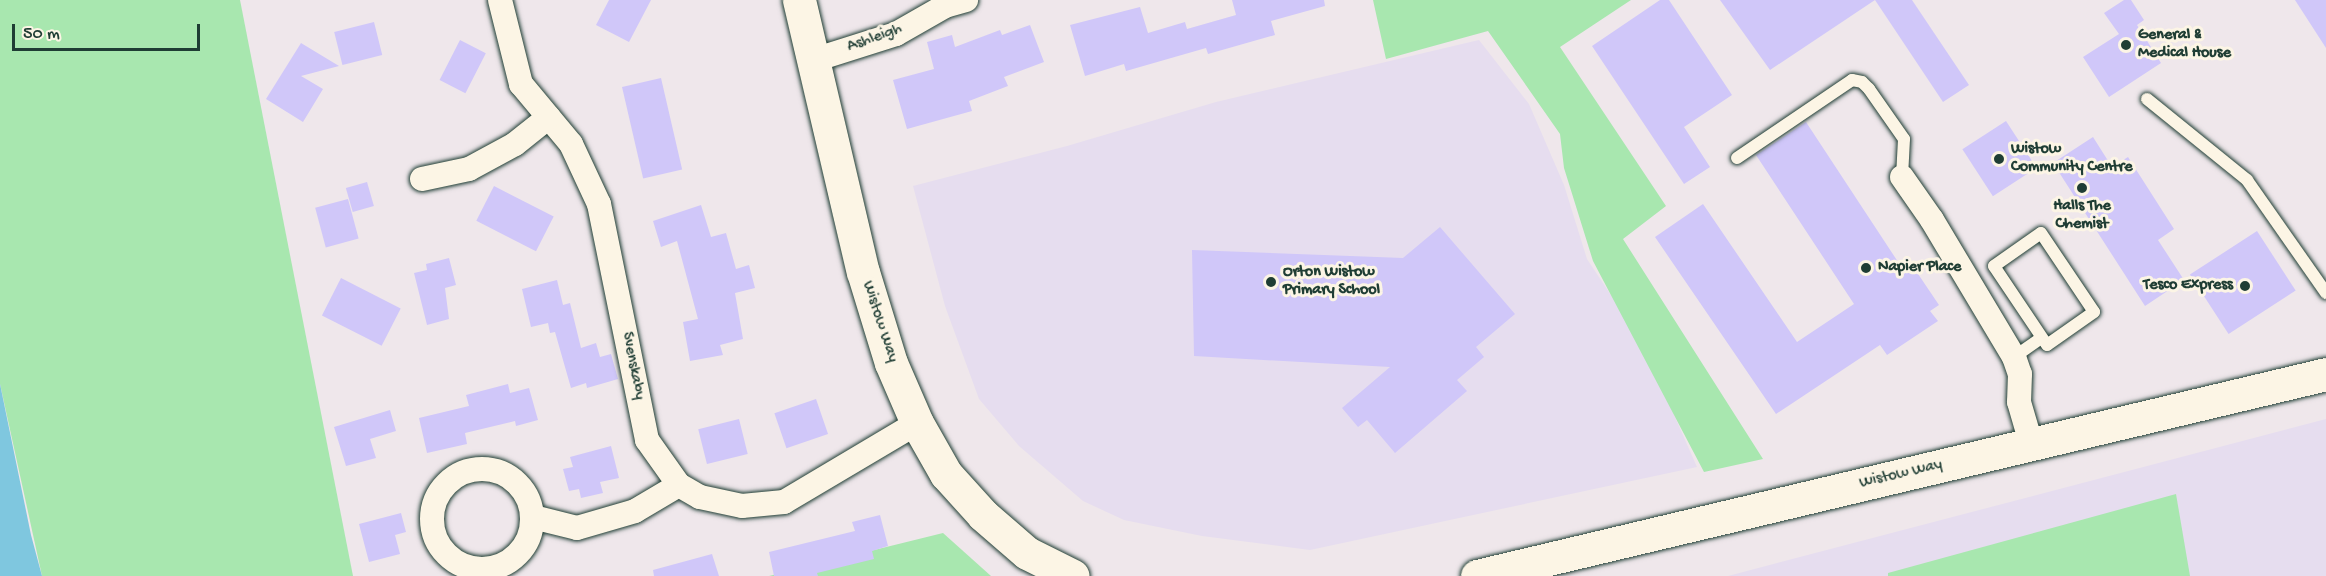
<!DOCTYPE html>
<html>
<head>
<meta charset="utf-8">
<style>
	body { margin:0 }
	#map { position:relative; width:2326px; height:576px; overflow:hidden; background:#efe7eb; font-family:"Gochi Hand",sans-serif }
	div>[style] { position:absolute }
	.built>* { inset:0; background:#e6ddef }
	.green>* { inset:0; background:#a8e7af }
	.water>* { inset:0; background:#7fc7df }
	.building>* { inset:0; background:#d0c7f9; transform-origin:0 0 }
	.roads { filter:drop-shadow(0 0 2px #1f3d34) drop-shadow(0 0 2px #1f3d34) }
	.lane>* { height:12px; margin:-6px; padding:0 6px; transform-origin:6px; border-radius:6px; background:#fcf5e5 }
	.street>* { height:24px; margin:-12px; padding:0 12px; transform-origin:12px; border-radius:12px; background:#fcf5e5 }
	.street>.ring { margin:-12px; padding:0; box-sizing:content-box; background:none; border:24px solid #fcf5e5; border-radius:50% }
	.secondary>* { height:33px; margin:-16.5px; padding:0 16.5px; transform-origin:16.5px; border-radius:16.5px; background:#fcf5e5 }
	.dots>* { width:16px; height:16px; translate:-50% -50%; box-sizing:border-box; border:3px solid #fcf5e5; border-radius:50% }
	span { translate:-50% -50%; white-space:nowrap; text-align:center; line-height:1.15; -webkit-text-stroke:6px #fcf5e5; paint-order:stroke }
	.poi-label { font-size:16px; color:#1f3d34; font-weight:700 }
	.left { translate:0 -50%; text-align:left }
	.right { translate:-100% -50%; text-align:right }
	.street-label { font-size:16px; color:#1f3d34 }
	.scale { position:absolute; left:12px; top:24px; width:188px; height:27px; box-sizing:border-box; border:3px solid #1f3d34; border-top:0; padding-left:8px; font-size:18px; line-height:21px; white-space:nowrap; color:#1f3d34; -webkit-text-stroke:4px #fcf5e5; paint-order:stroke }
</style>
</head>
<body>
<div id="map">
	<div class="built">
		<i style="clip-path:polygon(1479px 40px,1529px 104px,1564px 185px,1587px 259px,1642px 342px,1697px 467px,1310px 550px,1202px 536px,1124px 520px,1083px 501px,1019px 446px,979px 399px,945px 306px,913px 186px,1067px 146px,1216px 102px)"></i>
		<i style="clip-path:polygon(2326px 419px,2326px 576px,1728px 576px)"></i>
	</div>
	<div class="green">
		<i style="clip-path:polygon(0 0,240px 0,353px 576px,42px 576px,0 384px)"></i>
		<i style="clip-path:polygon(1373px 0,1631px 0,1560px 47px,1666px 206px,1623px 239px,1763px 459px,1704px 472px,1593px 261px,1564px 168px,1560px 134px,1488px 31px,1386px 59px)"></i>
		<i style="clip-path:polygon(2176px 494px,2190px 576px,1888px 576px,1888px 573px)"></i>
		<i style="clip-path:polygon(943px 533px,991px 576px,769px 576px)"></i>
	</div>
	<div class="water">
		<i style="clip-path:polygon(0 384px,31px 535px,42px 576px,0 576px)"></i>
	</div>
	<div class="building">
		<i style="clip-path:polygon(609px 0,651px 0,629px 42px,596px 25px)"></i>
		<i style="clip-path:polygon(1232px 0,1324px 0,1325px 6px,1271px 21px,1275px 35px,1208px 54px,1206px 48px,1126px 71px,1124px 64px,1085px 76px,1070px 25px,1140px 7px,1148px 33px,1185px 22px,1187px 29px,1236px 15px)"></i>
		<i style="clip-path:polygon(1660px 0,1669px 0,1732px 95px,1684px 127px,1710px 167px,1684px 184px,1592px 46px)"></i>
		<i style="clip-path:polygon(1720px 0,1875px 0,1770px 70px)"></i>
		<i style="clip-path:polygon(1875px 0,1912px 0,1969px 85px,1943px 102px)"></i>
		<i style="clip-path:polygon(2124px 0,2131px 0,2144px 20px,2137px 25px,2161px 63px,2109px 97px,2083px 57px,2119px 34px,2104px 13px)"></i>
		<i style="clip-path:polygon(2295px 0,2326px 0,2326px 48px)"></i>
		<i style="left:374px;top:22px;width:34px;height:41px;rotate:76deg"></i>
		<i style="clip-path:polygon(1030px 25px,1044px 62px,1004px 77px,1008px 86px,969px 101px,972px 111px,907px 129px,893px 80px,934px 69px,927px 42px,952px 35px,955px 47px,1000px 30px,1002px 35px)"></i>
		<i style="left:460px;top:40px;width:29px;height:45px;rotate:27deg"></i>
		<i style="clip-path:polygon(301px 43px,339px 66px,301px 76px,323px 89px,303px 122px,266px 99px)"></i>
		<i style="left:661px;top:78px;width:94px;height:40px;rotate:77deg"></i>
		<i style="left:2006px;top:121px;width:56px;height:52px;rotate:57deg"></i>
		<i style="clip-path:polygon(1806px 122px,1904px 271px,1912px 265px,1939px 305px,1930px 311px,1938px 321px,1887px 355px,1880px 345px,1776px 414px,1655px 237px,1703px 204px,1797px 342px,1854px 304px,1756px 155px)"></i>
		<i style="clip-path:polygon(2093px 137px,2112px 167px,2128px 157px,2174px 229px,2158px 240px,2184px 280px,2145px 306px,2053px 163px)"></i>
		<i style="left:367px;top:182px;width:25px;height:22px;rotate:74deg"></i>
		<i style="left:494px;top:186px;width:67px;height:39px;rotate:27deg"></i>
		<i style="left:348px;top:199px;width:41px;height:34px;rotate:75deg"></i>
		<i style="clip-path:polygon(701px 205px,711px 237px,726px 233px,736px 269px,749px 265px,755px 288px,735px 293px,743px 339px,720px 345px,723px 355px,690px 361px,683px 322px,698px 319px,677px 241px,661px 247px,653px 221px)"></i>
		<i style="clip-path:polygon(1440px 227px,1515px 314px,1476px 347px,1484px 357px,1457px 380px,1467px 391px,1395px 453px,1367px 420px,1358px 427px,1342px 408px,1390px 367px,1194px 356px,1192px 250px,1403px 258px)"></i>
		<i style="left:2257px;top:231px;width:71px;height:80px;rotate:57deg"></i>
		<i style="clip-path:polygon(449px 258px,456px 285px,445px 288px,449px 319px,427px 325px,414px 273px,427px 270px,426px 264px)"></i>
		<i style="left:341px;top:278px;width:67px;height:42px;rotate:27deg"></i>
		<i style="clip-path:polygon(557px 280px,563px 305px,570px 303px,581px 348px,596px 343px,600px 357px,611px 354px,618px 379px,587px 388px,586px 383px,571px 388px,555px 332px,550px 333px,548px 323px,531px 327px,522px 289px)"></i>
		<i style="clip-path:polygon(508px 384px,510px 393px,529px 388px,538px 420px,516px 426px,515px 421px,465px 433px,467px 444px,427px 453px,419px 418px,469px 406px,466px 395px)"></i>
		<i style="left:816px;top:399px;width:37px;height:44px;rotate:71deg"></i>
		<i style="clip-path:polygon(390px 410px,396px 431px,370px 439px,376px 458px,346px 466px,334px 427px)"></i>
		<i style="left:739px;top:419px;width:36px;height:42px;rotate:76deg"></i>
		<i style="clip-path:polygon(611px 446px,619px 478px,600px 482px,603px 493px,581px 498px,579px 489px,569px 491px,563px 469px,573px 467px,570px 457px)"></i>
		<i style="clip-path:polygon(401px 513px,406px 532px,395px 535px,400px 554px,369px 562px,359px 524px)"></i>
		<i style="clip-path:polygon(880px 515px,888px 546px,872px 551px,874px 559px,817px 573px,818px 576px,774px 576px,769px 552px,855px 531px,852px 522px)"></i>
		<i style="clip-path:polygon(712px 554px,719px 576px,654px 576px,653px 570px)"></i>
	</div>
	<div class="roads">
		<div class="lane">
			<i style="left:2147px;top:99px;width:129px;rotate:39deg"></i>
			<i style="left:2247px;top:180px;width:138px;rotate:55deg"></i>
			<i style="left:1737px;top:158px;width:139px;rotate:-34.1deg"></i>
			<i style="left:1852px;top:80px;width:10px;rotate:11deg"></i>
			<i style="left:1862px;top:82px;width:10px;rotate:45deg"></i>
			<i style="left:1869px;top:89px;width:61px;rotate:55deg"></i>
			<i style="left:1904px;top:139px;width:38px;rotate:93deg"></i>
			<i style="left:2041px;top:233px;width:95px;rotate:56.1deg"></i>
			<i style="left:2094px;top:312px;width:57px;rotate:144.9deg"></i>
			<i style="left:2047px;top:345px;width:95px;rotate:-123.9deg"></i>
			<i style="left:1994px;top:266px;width:57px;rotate:-35.1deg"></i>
			<i style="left:2014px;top:357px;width:33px;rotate:-35deg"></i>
		</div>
		<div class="street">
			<i style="left:500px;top:0;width:87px;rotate:76deg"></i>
			<i style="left:521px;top:84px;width:78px;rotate:50.2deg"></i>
			<i style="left:571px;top:144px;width:66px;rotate:65deg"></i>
			<i style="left:599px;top:204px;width:241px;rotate:78.5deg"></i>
			<i style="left:647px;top:440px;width:55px;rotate:54.6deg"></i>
			<i style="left:679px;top:485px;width:24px;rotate:30deg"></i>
			<i style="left:700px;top:497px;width:43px;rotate:12.1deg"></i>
			<i style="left:742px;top:506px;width:42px;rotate:-5.4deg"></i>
			<i style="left:784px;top:502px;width:155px;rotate:-30.7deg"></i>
			<i style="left:814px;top:60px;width:86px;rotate:-17.6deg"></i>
			<i style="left:896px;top:34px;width:56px;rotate:-29.7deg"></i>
			<i style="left:945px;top:6px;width:22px;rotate:-16deg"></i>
			<i style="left:1902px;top:177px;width:52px;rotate:55.1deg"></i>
			<i style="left:1932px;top:220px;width:160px;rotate:59.1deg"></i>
			<i style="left:2014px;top:357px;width:18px;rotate:71deg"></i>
			<i style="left:2020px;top:374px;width:28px;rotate:92deg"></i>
			<i style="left:2019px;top:402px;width:43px;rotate:73.7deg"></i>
			<i style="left:422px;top:179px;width:48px;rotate:-12deg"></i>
			<i style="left:469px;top:169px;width:52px;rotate:-28.5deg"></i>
			<i style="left:515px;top:144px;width:43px;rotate:-38.5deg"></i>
			<i class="ring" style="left:432px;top:469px;width:76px;height:76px"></i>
			<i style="left:533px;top:517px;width:45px;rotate:14deg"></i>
			<i style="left:577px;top:528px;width:60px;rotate:-16.3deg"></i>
			<i style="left:635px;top:511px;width:51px;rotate:-30.6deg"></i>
		</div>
		<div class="secondary">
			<i style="left:799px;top:0;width:279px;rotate:76.8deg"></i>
			<i style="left:863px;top:272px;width:95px;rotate:72.9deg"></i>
			<i style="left:891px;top:363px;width:65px;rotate:66.6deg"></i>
			<i style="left:917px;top:423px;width:59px;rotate:60.4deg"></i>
			<i style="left:946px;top:474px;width:55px;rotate:47.9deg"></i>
			<i style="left:983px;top:515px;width:58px;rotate:40.8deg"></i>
			<i style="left:1027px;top:553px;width:51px;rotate:26.6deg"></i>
			<i style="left:1477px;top:576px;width:873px;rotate:-13.38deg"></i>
		</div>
	</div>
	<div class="dots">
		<i style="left:2126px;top:45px;background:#1f3d34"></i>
		<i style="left:1999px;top:159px;background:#1f3d34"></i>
		<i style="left:2082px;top:188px;background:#1f3d34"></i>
		<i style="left:1866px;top:268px;background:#1f3d34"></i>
		<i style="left:1271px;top:282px;background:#1f3d34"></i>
		<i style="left:2245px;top:286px;background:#1f3d34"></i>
	</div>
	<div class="poi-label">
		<span class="left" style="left:2138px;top:45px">General &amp;<br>Medical House</span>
		<span class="left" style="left:2011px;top:159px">Wistow<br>Community Centre</span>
		<span style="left:2082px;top:216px">Halls The<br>Chemist</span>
		<span class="left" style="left:1878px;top:268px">Napier Place</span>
		<span class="left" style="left:1283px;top:282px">Orton Wistow<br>Primary School</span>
		<span class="right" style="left:2233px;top:286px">Tesco Express</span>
	</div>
	<div class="street-label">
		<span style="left:875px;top:39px;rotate:-20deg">Ashleigh</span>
		<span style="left:879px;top:322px;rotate:72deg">Wistow Way</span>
		<span style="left:632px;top:366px;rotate:79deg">Svenskaby</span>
		<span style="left:1901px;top:475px;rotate:-13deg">Wistow Way</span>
	</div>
	<div class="scale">50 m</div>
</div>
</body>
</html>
